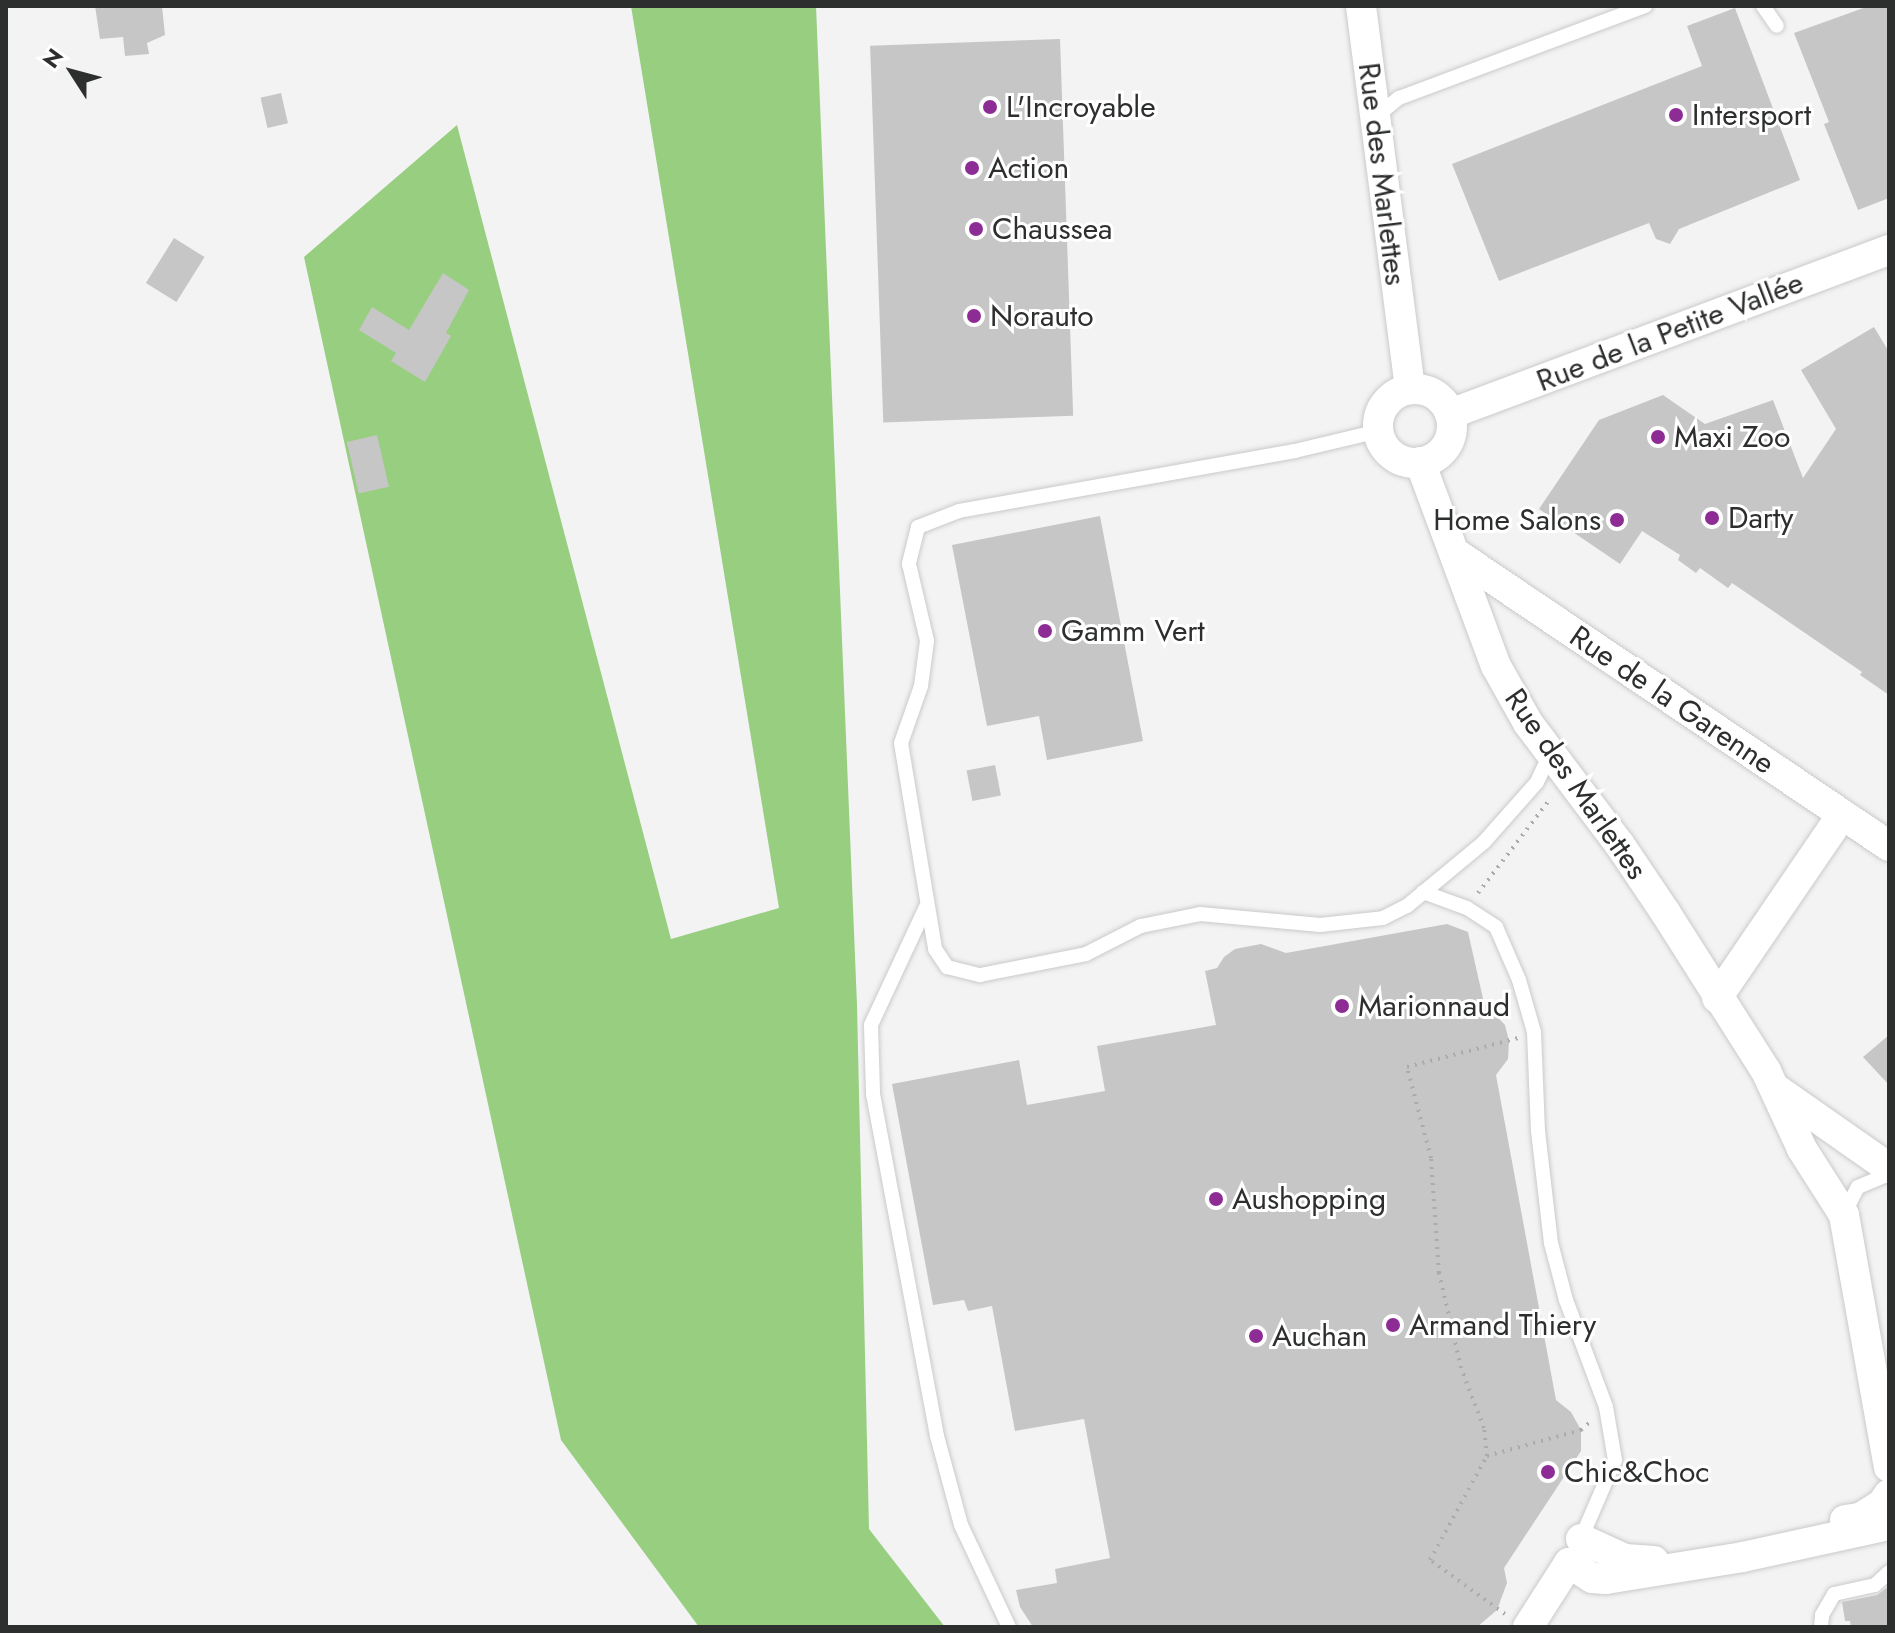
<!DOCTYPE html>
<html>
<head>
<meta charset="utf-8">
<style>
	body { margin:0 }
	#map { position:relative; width:1895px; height:1633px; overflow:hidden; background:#f3f3f4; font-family:Jost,sans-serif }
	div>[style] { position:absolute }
	.forest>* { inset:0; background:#98ce80 }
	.building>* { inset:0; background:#c6c6c7; transform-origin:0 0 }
	.path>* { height:4px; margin-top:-2px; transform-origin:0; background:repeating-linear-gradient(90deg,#ababac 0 2px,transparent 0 8px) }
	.roads { filter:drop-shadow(0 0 2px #c9cacb) drop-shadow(0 0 2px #c9cacb) }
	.lane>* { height:14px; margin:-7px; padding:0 7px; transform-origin:7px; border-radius:7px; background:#fff }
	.street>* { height:30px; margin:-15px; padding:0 15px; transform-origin:15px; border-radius:15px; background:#fff }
	.street>.ring { margin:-15px; padding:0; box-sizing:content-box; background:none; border:30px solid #fff; border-radius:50% }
	.dots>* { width:22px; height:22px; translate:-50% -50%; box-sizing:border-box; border:4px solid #fff; border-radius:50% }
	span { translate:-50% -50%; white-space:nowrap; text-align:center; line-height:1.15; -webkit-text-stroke:6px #fff; paint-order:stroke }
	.poi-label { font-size:30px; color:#2d2e2e }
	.left { translate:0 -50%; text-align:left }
	.right { translate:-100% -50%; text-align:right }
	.street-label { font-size:30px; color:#2d2e2e }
	.frame { position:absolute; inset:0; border:8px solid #2d2e2e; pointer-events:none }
	.north { position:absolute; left:32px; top:32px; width:80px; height:80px; -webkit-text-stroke:6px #fff; paint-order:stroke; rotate:306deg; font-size:22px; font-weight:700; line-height:32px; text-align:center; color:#2d2e2e }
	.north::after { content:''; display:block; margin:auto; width:28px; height:36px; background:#2d2e2e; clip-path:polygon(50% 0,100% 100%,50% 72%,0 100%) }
</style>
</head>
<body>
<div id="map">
	<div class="forest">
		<i style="clip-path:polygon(631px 6px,816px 6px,857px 1005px,869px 1529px,945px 1627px,699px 1627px,561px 1440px,304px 257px,457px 125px,671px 939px,779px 908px)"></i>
	</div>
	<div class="building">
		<i style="clip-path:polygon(95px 6px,162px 6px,165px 35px,147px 43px,149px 54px,125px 56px,123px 37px,100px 39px)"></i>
		<i style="clip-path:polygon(1869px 6px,1889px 6px,1889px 198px,1858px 210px,1824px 124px,1829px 122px,1794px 33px)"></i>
		<i style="clip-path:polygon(1735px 8px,1800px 180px,1679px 229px,1670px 244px,1656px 239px,1649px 223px,1499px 281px,1452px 164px,1702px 66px,1687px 26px)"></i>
		<i style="left:1060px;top:39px;width:377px;height:190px;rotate:88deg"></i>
		<i style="left:281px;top:93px;width:31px;height:21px;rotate:77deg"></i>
		<i style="left:174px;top:238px;width:36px;height:53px;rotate:32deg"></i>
		<i style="clip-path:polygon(443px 273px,469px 290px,446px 333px,451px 336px,425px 382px,391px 361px,396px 353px,359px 330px,372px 307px,409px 330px)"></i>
		<i style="clip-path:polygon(1874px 327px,1889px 352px,1889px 695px,1860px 675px,1862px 672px,1732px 583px,1728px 588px,1700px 568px,1696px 573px,1678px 560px,1680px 555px,1642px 531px,1620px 564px,1539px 509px,1599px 420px,1663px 395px,1705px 424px,1773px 400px,1803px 478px,1836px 429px,1801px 370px)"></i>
		<i style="left:377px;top:435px;width:53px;height:31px;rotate:77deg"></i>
		<i style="clip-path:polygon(1100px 516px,1143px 741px,1047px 760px,1039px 716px,987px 726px,952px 545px)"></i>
		<i style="left:995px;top:765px;width:31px;height:29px;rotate:79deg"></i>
		<i style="clip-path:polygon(1447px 924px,1468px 932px,1484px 1003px,1505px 1025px,1509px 1041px,1508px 1059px,1496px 1075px,1556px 1400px,1571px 1412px,1581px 1430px,1581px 1451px,1504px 1568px,1507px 1583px,1497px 1610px,1477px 1627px,1033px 1627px,1020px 1607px,1016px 1590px,1057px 1583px,1055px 1569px,1110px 1558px,1084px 1419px,1015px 1431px,992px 1306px,968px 1311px,964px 1300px,933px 1305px,892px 1084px,1019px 1060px,1027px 1105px,1105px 1091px,1097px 1046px,1216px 1025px,1205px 971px,1217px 968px,1224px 957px,1235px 949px,1261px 944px,1286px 953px)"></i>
		<i style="clip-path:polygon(1889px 1035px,1889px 1085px,1863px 1057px)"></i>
		<i style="clip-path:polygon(1888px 1587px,1889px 1627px,1851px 1627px,1850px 1621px,1845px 1621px,1842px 1602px,1877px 1595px)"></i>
	</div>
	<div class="path">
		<i style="left:1478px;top:893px;width:120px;rotate:-52.5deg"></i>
		<i style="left:1487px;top:1456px;width:28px;rotate:-96deg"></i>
		<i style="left:1484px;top:1428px;width:64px;rotate:-111deg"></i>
		<i style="left:1461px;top:1368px;width:98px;rotate:-103deg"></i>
		<i style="left:1439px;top:1273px;width:115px;rotate:-94deg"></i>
		<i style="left:1431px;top:1158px;width:94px;rotate:-104.8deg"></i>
		<i style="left:1407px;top:1067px;width:115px;rotate:-14.6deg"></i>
		<i style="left:1505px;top:1614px;width:92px;rotate:-144.2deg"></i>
		<i style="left:1430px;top:1560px;width:119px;rotate:-61.3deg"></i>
		<i style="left:1487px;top:1456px;width:98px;rotate:-15.5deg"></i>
		<i style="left:1581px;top:1430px;width:11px;rotate:-41deg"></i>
	</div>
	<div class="roads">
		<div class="lane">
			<i style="left:1763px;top:6px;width:24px;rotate:55deg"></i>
			<i style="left:1376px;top:117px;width:30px;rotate:-40deg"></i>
			<i style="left:1399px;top:98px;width:263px;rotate:-20.5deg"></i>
			<i style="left:1379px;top:431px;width:86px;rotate:166.6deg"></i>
			<i style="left:1295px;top:451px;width:341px;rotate:169.9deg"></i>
			<i style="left:959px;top:511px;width:44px;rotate:158.7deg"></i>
			<i style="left:918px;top:527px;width:38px;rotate:104deg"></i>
			<i style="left:909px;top:564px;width:79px;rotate:76.8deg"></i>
			<i style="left:927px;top:641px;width:45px;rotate:97.6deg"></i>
			<i style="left:921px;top:686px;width:60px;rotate:109.3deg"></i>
			<i style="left:901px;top:743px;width:209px;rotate:80.6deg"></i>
			<i style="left:935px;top:949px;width:22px;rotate:56deg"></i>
			<i style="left:947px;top:967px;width:34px;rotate:14deg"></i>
			<i style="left:980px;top:975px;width:108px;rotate:-11.2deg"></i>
			<i style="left:1086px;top:954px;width:62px;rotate:-27deg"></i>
			<i style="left:1141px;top:926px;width:60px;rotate:-11.5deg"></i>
			<i style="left:1200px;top:914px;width:121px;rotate:5.2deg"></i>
			<i style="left:1320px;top:925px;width:63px;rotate:-6.3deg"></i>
			<i style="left:1383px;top:918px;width:27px;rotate:-27deg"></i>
			<i style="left:1407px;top:906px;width:100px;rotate:-39.7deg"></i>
			<i style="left:1484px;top:842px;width:80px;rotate:-48.5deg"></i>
			<i style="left:1537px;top:782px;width:29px;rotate:-65deg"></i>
			<i style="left:1423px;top:892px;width:47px;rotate:20deg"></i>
			<i style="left:1467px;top:908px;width:35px;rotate:33deg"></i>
			<i style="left:1496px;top:927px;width:58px;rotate:66.5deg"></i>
			<i style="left:1519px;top:980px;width:54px;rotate:73.9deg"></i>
			<i style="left:1534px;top:1032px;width:99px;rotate:87.7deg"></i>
			<i style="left:1538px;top:1131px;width:113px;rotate:83.4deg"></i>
			<i style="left:1551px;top:1243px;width:59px;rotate:75.3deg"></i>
			<i style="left:1566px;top:1300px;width:114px;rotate:69.5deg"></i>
			<i style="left:1606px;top:1407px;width:54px;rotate:80.4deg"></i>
			<i style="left:1615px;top:1460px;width:88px;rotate:113.4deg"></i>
			<i style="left:926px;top:907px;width:130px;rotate:115deg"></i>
			<i style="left:871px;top:1025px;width:69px;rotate:88.3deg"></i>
			<i style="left:873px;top:1094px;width:348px;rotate:79.4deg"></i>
			<i style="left:937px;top:1436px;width:92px;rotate:74.9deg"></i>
			<i style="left:961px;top:1525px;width:113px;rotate:64.8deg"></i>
			<i style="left:1844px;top:1214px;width:30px;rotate:-63deg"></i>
			<i style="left:1858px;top:1187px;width:34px;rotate:-23deg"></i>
			<i style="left:1821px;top:1627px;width:12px;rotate:-85deg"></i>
			<i style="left:1822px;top:1615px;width:24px;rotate:-60deg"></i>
			<i style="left:1834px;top:1594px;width:42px;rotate:-12.4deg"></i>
			<i style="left:1875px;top:1585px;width:19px;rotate:-43deg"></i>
		</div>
		<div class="street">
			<i style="left:1361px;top:6px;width:386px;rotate:82.7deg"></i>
			<i class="ring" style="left:1378px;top:389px;width:44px;height:44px"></i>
			<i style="left:1450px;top:414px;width:469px;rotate:-20.5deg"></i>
			<i style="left:1420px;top:462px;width:218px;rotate:69.6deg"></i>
			<i style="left:1496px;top:666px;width:65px;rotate:60.7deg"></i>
			<i style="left:1528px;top:723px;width:153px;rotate:53deg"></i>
			<i style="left:1620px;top:845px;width:81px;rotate:56.1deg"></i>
			<i style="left:1665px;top:912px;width:188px;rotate:57.6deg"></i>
			<i style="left:1766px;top:1071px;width:86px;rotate:65.2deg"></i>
			<i style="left:1802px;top:1149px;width:78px;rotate:57.5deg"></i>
			<i style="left:1844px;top:1215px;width:256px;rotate:79.9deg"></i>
			<i style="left:1455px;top:553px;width:524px;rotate:34.02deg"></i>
			<i style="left:1717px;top:998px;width:222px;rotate:-55.7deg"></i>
			<i style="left:1776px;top:1089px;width:138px;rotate:35deg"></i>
			<i style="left:1845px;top:1520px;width:15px;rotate:-8deg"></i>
			<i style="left:1860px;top:1518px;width:26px;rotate:-32deg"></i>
			<i style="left:1882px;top:1504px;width:12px;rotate:-55deg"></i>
			<i style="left:1581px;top:1539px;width:48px;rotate:24.4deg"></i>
			<i style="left:1625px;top:1559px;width:29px;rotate:4deg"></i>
			<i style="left:1528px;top:1627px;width:76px;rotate:-57.4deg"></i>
			<i style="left:1569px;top:1563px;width:27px;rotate:33deg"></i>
			<i style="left:1592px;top:1578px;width:14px;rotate:4deg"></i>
			<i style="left:1606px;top:1579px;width:139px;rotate:-9.1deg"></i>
			<i style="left:1743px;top:1557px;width:149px;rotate:-12.4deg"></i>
		</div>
	</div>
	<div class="dots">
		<i style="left:990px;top:107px;background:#8d2c95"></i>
		<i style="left:1676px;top:115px;background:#8d2c95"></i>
		<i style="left:972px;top:168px;background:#8d2c95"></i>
		<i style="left:976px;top:229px;background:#8d2c95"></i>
		<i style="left:974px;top:316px;background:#8d2c95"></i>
		<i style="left:1658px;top:437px;background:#8d2c95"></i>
		<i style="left:1712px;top:518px;background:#8d2c95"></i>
		<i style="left:1617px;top:520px;background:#8d2c95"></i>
		<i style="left:1045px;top:631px;background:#8d2c95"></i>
		<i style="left:1342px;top:1006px;background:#8d2c95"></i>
		<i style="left:1216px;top:1199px;background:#8d2c95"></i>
		<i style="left:1393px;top:1325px;background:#8d2c95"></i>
		<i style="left:1256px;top:1336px;background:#8d2c95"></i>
		<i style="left:1548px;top:1472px;background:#8d2c95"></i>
	</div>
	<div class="poi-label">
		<span class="left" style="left:1006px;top:107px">L'Incroyable</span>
		<span class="left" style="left:1692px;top:115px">Intersport</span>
		<span class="left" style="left:988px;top:168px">Action</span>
		<span class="left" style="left:992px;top:229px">Chaussea</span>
		<span class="left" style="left:990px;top:316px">Norauto</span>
		<span class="left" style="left:1674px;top:437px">Maxi Zoo</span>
		<span class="left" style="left:1728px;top:518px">Darty</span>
		<span class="right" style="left:1601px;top:520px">Home Salons</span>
		<span class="left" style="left:1061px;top:631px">Gamm Vert</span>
		<span class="left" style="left:1358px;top:1006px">Marionnaud</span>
		<span class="left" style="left:1232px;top:1199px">Aushopping</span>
		<span class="left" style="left:1409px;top:1325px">Armand Thiery</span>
		<span class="left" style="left:1272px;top:1336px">Auchan</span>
		<span class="left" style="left:1564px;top:1472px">Chic&amp;Choc</span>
	</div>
	<div class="street-label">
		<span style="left:1382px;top:174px;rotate:83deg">Rue des Marlettes</span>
		<span style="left:1670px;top:332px;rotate:-21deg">Rue de la Petite Vallée</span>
		<span style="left:1672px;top:700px;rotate:34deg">Rue de la Garenne</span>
		<span style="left:1576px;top:784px;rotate:55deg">Rue des Marlettes</span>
	</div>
	<div class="frame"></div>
	<div class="north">N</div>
</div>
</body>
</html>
